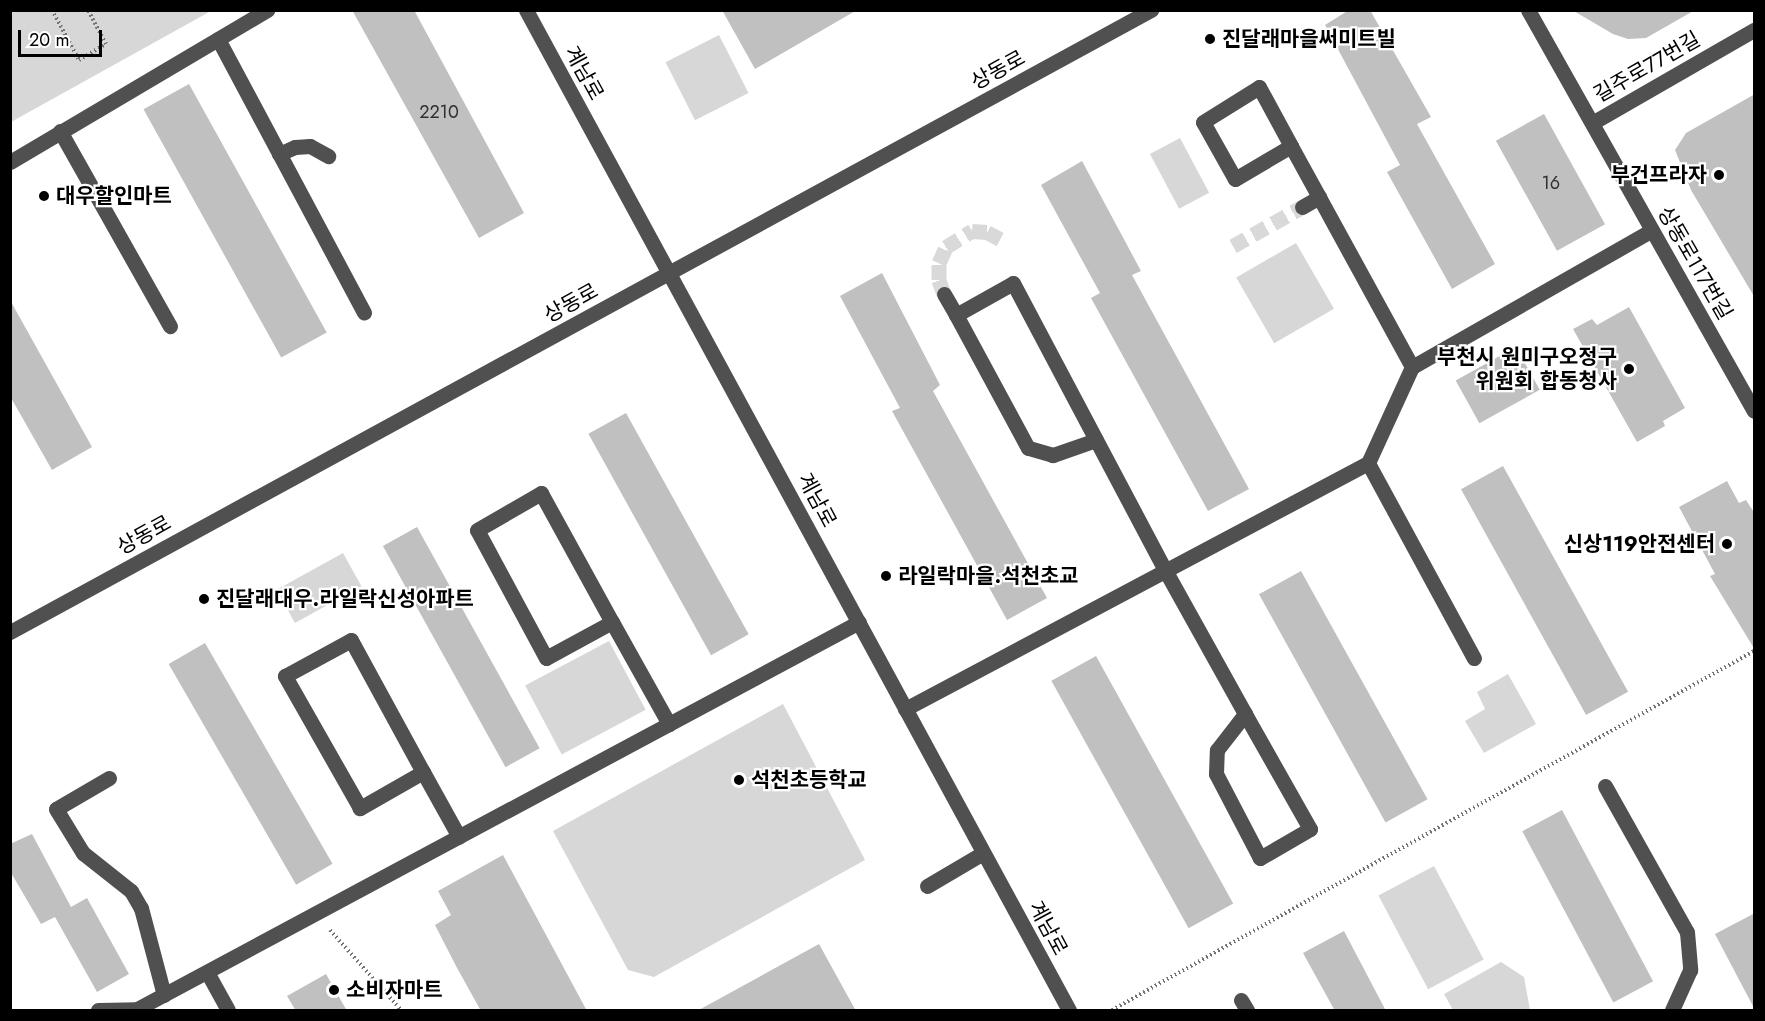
<!DOCTYPE html>
<html>
<head>
<meta charset="utf-8">
<style>
	body { margin:0 }
	#map { position:relative; width:1765px; height:1021px; overflow:hidden; background:#fff; font-family:Jost,"Noto Sans KR",sans-serif }
	div>[style] { position:absolute }
	.green>* { inset:0; background:#d7d7d7; transform-origin:0 0 }
	.building>* { inset:0; background:#c0c0c0; transform-origin:0 0 }
	.minor-tunnel>* { height:15px; margin-top:-7.5px; transform-origin:0; background:repeating-linear-gradient(90deg,#d9d9d9 0 15px,transparent 0 23px) }
	.path>* { height:4px; margin-top:-2px; transform-origin:0; background:repeating-linear-gradient(90deg,#727272 0 1.5px,transparent 0 4.5px) }
	.minor>* { height:15px; margin:-7.5px; padding:0 7.5px; transform-origin:7.5px; border-radius:7.5px; background:#505050 }
	.dots>* { width:16px; height:16px; translate:-50% -50%; box-sizing:border-box; border:3px solid #fff; border-radius:50% }
	span { translate:-50% -50%; white-space:nowrap; text-align:center; line-height:1.15; -webkit-text-stroke:4.5px #fff; paint-order:stroke }
	.number-label { font-size:18px; color:#303030 }
	.number-label span { -webkit-text-stroke-width:0 }
	.poi-label { font-size:21px; color:#000; font-weight:700 }
	.left { translate:0 -50%; text-align:left }
	.right { translate:-100% -50%; text-align:right }
	.street-label { font-size:21px; color:#000 }
	.frame { position:absolute; inset:0; border:12px solid #000; pointer-events:none }
	.scale { position:absolute; left:18px; top:30px; width:84px; height:27px; box-sizing:border-box; border:3px solid #000; border-top:0; padding-left:8px; font-size:18px; line-height:21px; white-space:nowrap; color:#000; -webkit-text-stroke:4px #fff; paint-order:stroke }
</style>
</head>
<body>
<div id="map">
	<div class="green">
		<i style="clip-path:polygon(11px 10px,211px 10px,211px 11px,11px 122px)"></i>
		<i style="left:719px;top:35px;width:65px;height:60px;rotate:63deg"></i>
		<i style="left:1180px;top:138px;width:62px;height:34px;rotate:62deg"></i>
		<i style="left:1296px;top:243px;width:76px;height:69px;rotate:60deg"></i>
		<i style="left:343px;top:553px;width:38px;height:76px;rotate:61deg"></i>
		<i style="left:609px;top:641px;width:78px;height:95px;rotate:62deg"></i>
		<i style="clip-path:polygon(1508px 674px,1536px 724px,1484px 753px,1465px 721px,1485px 709px,1477px 692px)"></i>
		<i style="clip-path:polygon(783px 704px,865px 860px,654px 977px,628px 970px,553px 831px)"></i>
		<i style="left:1434px;top:866px;width:106px;height:63px;rotate:62deg"></i>
		<i style="clip-path:polygon(1501px 962px,1524px 977px,1530px 1010px,1453px 1010px,1444px 994px)"></i>
	</div>
	<div class="building">
		<i style="clip-path:polygon(352px 10px,414px 10px,524px 213px,479px 238px)"></i>
		<i style="clip-path:polygon(722px 10px,857px 10px,755px 69px)"></i>
		<i style="clip-path:polygon(1349px 10px,1370px 10px,1431px 117px,1417px 124px,1495px 264px,1452px 289px,1387px 172px,1400px 165px,1325px 25px)"></i>
		<i style="clip-path:polygon(1572px 10px,1695px 10px,1646px 38px,1628px 39px,1613px 34px)"></i>
		<i style="left:189px;top:84px;width:284px;height:52px;rotate:61deg"></i>
		<i style="clip-path:polygon(1755px 94px,1755px 298px,1691px 190px,1675px 150px,1686px 133px)"></i>
		<i style="left:1544px;top:114px;width:126px;height:55px;rotate:61deg"></i>
		<i style="clip-path:polygon(1082px 161px,1141px 271px,1132px 275px,1249px 489px,1208px 511px,1091px 298px,1100px 293px,1041px 185px)"></i>
		<i style="clip-path:polygon(882px 273px,940px 385px,933px 391px,1047px 598px,1007px 620px,892px 411px,900px 408px,840px 296px)"></i>
		<i style="clip-path:polygon(10px 300px,92px 447px,52px 470px,10px 396px)"></i>
		<i style="clip-path:polygon(1629px 307px,1685px 408px,1663px 421px,1665px 426px,1637px 442px,1573px 329px,1592px 319px,1597px 325px)"></i>
		<i style="left:1516px;top:347px;width:49px;height:69px;rotate:61deg"></i>
		<i style="left:626px;top:413px;width:253px;height:43px;rotate:61deg"></i>
		<i style="left:1503px;top:466px;width:258px;height:48px;rotate:61deg"></i>
		<i style="clip-path:polygon(1727px 481px,1739px 503px,1746px 500px,1755px 514px,1755px 650px,1710px 576px,1715px 574px,1679px 507px)"></i>
		<i style="left:417px;top:527px;width:253px;height:39px;rotate:61deg"></i>
		<i style="left:1301px;top:571px;width:261px;height:48px;rotate:61deg"></i>
		<i style="left:205px;top:643px;width:255px;height:42px;rotate:60deg"></i>
		<i style="left:1096px;top:656px;width:283px;height:51px;rotate:61deg"></i>
		<i style="left:1562px;top:810px;width:194px;height:45px;rotate:62deg"></i>
		<i style="clip-path:polygon(32px 834px,71px 907px,87px 898px,129px 974px,97px 992px,55px 917px,41px 924px,10px 871px,10px 844px)"></i>
		<i style="clip-path:polygon(503px 855px,587px 1011px,481px 1011px,456px 966px,435px 925px,451px 915px,438px 891px)"></i>
		<i style="clip-path:polygon(1755px 913px,1755px 1010px,1715px 934px)"></i>
		<i style="clip-path:polygon(1344px 931px,1386px 1011px,1335px 1011px,1303px 953px)"></i>
		<i style="clip-path:polygon(819px 944px,856px 1011px,697px 1011px)"></i>
		<i style="clip-path:polygon(326px 974px,347px 1011px,296px 1011px,287px 996px)"></i>
	</div>
	<div class="minor-tunnel">
		<i style="left:1233px;top:246px;width:79px;rotate:-29.5deg"></i>
		<i style="left:944px;top:294px;width:15px;rotate:-110deg"></i>
		<i style="left:939px;top:280px;width:17px;rotate:-90deg"></i>
		<i style="left:939px;top:263px;width:17px;rotate:-66deg"></i>
		<i style="left:946px;top:247px;width:31px;rotate:-32deg"></i>
		<i style="left:972px;top:231px;width:15px;rotate:4deg"></i>
		<i style="left:987px;top:232px;width:15px;rotate:28deg"></i>
	</div>
	<div class="path">
		<i style="left:52px;top:10px;width:57px;rotate:61.6deg"></i>
		<i style="left:79px;top:60px;width:31px;rotate:-31deg"></i>
		<i style="left:106px;top:44px;width:38px;rotate:-118deg"></i>
		<i style="left:330px;top:930px;width:107px;rotate:48.4deg"></i>
		<i style="left:1112px;top:1010px;width:736px;rotate:-29.21deg"></i>
	</div>
	<div class="minor">
		<i style="left:526px;top:10px;width:1138px;rotate:61.5deg"></i>
		<i style="left:1528px;top:10px;width:460px;rotate:60.6deg"></i>
		<i style="left:218px;top:39px;width:310px;rotate:61.9deg"></i>
		<i style="left:1592px;top:123px;width:187px;rotate:-29.9deg"></i>
		<i style="left:60px;top:131px;width:224px;rotate:60.6deg"></i>
		<i style="left:1291px;top:146px;width:65px;rotate:149.5deg"></i>
		<i style="left:1235px;top:179px;width:65px;rotate:-119.3deg"></i>
		<i style="left:1203px;top:122px;width:66px;rotate:-32deg"></i>
		<i style="left:1259px;top:87px;width:67px;rotate:61.5deg"></i>
		<i style="left:1291px;top:146px;width:58px;rotate:61.2deg"></i>
		<i style="left:1319px;top:197px;width:194px;rotate:61.3deg"></i>
		<i style="left:279px;top:154px;width:17px;rotate:-24deg"></i>
		<i style="left:295px;top:147px;width:15px;rotate:-4deg"></i>
		<i style="left:310px;top:146px;width:21px;rotate:29deg"></i>
		<i style="left:10px;top:162px;width:299px;rotate:-30.6deg"></i>
		<i style="left:1302px;top:207px;width:20px;rotate:-30deg"></i>
		<i style="left:944px;top:294px;width:24px;rotate:60deg"></i>
		<i style="left:1096px;top:440px;width:46px;rotate:160.8deg"></i>
		<i style="left:1053px;top:455px;width:26px;rotate:-164deg"></i>
		<i style="left:1028px;top:448px;width:151px;rotate:-118.4deg"></i>
		<i style="left:956px;top:315px;width:65px;rotate:-29.3deg"></i>
		<i style="left:1013px;top:283px;width:325px;rotate:62.1deg"></i>
		<i style="left:1165px;top:570px;width:165px;rotate:60.9deg"></i>
		<i style="left:1245px;top:714px;width:132px;rotate:60.5deg"></i>
		<i style="left:1310px;top:829px;width:58px;rotate:149.9deg"></i>
		<i style="left:1260px;top:858px;width:95px;rotate:-117.6deg"></i>
		<i style="left:1216px;top:774px;width:24px;rotate:-88deg"></i>
		<i style="left:1217px;top:750px;width:46px;rotate:-52.1deg"></i>
		<i style="left:1368px;top:463px;width:222px;rotate:61.5deg"></i>
		<i style="left:612px;top:622px;width:75px;rotate:151.4deg"></i>
		<i style="left:546px;top:658px;width:145px;rotate:-118.3deg"></i>
		<i style="left:477px;top:530px;width:74px;rotate:-30deg"></i>
		<i style="left:541px;top:493px;width:147px;rotate:61.2deg"></i>
		<i style="left:612px;top:622px;width:117px;rotate:60.8deg"></i>
		<i style="left:10px;top:632px;width:1300px;rotate:-28.6deg"></i>
		<i style="left:905px;top:709px;width:524px;rotate:-27.98deg"></i>
		<i style="left:1368px;top:463px;width:106px;rotate:-65.4deg"></i>
		<i style="left:1412px;top:367px;width:276px;rotate:-29.7deg"></i>
		<i style="left:423px;top:772px;width:73px;rotate:150.3deg"></i>
		<i style="left:360px;top:808px;width:152px;rotate:-119.6deg"></i>
		<i style="left:285px;top:676px;width:75px;rotate:-28.6deg"></i>
		<i style="left:351px;top:640px;width:150px;rotate:61.4deg"></i>
		<i style="left:423px;top:772px;width:74px;rotate:61deg"></i>
		<i style="left:109px;top:778px;width:61px;rotate:149.7deg"></i>
		<i style="left:56px;top:809px;width:52px;rotate:58.5deg"></i>
		<i style="left:83px;top:853px;width:61px;rotate:38.4deg"></i>
		<i style="left:131px;top:891px;width:20px;rotate:60deg"></i>
		<i style="left:141px;top:908px;width:90px;rotate:75.2deg"></i>
		<i style="left:1605px;top:786px;width:167px;rotate:60.7deg"></i>
		<i style="left:1687px;top:932px;width:38px;rotate:85deg"></i>
		<i style="left:1690px;top:970px;width:44px;rotate:114.2deg"></i>
		<i style="left:927px;top:886px;width:65px;rotate:-30.5deg"></i>
		<i style="left:207px;top:972px;width:43px;rotate:61.1deg"></i>
		<i style="left:1241px;top:1000px;width:12px;rotate:59deg"></i>
		<i style="left:98px;top:1010px;width:39px;rotate:-1deg"></i>
		<i style="left:137px;top:1009px;width:819px;rotate:-28.19deg"></i>
	</div>
	<div class="dots">
		<i style="left:1210px;top:39px;background:#000"></i>
		<i style="left:1719px;top:175px;background:#000"></i>
		<i style="left:44px;top:196px;background:#000"></i>
		<i style="left:1629px;top:369px;background:#000"></i>
		<i style="left:1727px;top:544px;background:#000"></i>
		<i style="left:886px;top:576px;background:#000"></i>
		<i style="left:204px;top:599px;background:#000"></i>
		<i style="left:739px;top:780px;background:#000"></i>
		<i style="left:334px;top:990px;background:#000"></i>
	</div>
	<div class="number-label">
		<span style="left:439px;top:112px">2210</span>
		<span style="left:1551px;top:183px">16</span>
	</div>
	<div class="poi-label">
		<span class="left" style="left:1222px;top:39px">진달래마을써미트빌</span>
		<span class="right" style="left:1707px;top:175px">부건프라자</span>
		<span class="left" style="left:56px;top:196px">대우할인마트</span>
		<span class="right" style="left:1617px;top:369px">부천시 원미구오정구<br>위원회 합동청사</span>
		<span class="right" style="left:1715px;top:544px">신상119안전센터</span>
		<span class="left" style="left:898px;top:576px">라일락마을.석천초교</span>
		<span class="left" style="left:216px;top:599px">진달래대우.라일락신성아파트</span>
		<span class="left" style="left:751px;top:780px">석천초등학교</span>
		<span class="left" style="left:346px;top:990px">소비자마트</span>
	</div>
	<div class="street-label">
		<span style="left:1647px;top:67px;rotate:-30deg">길주로77번길</span>
		<span style="left:998px;top:70px;rotate:-29deg">상동로</span>
		<span style="left:584px;top:73px;rotate:61deg">계남로</span>
		<span style="left:1695px;top:263px;rotate:60deg">상동로117번길</span>
		<span style="left:571px;top:303px;rotate:-29deg">상동로</span>
		<span style="left:817px;top:500px;rotate:62deg">계남로</span>
		<span style="left:144px;top:535px;rotate:-29deg">상동로</span>
		<span style="left:1048px;top:928px;rotate:62deg">계남로</span>
	</div>
	<div class="frame"></div>
	<div class="scale">20 m</div>
</div>
</body>
</html>
